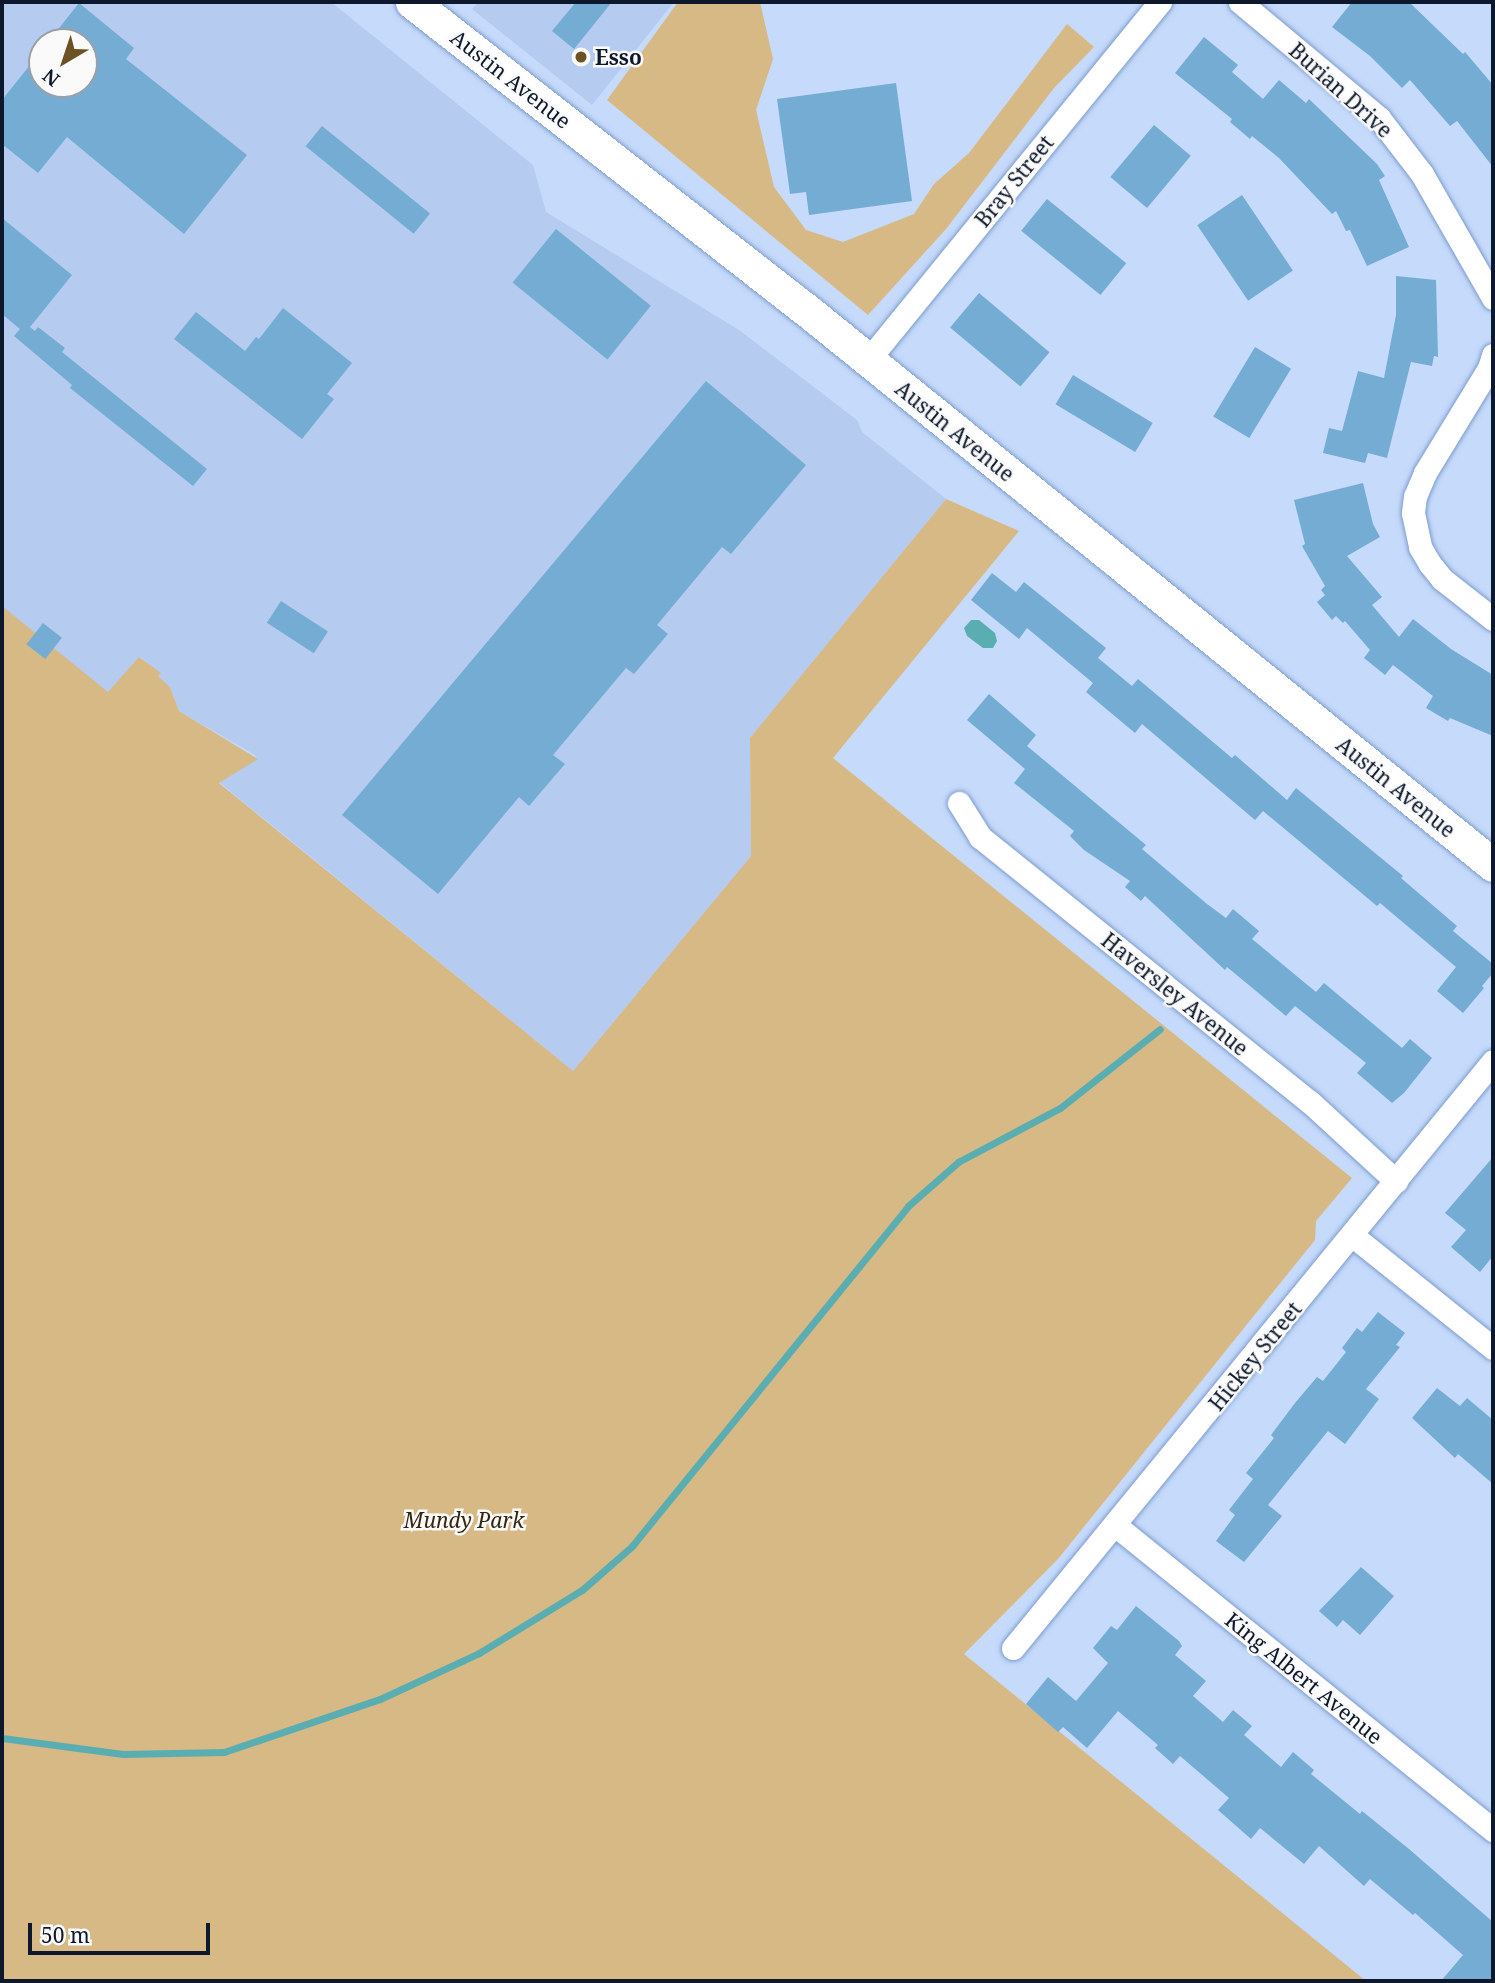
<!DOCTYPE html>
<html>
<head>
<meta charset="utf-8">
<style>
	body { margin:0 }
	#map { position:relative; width:1495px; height:1983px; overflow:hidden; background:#c6dafb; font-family:"Noto Serif",serif }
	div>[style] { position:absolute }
	.built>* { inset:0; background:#b5cbef }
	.green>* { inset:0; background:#d7b985 }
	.water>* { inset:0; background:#5aaeb2 }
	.stream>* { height:7px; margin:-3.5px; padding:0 3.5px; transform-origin:3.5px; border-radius:3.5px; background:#5aaeb2 }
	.building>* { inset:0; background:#75acd3; transform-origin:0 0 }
	.roads { filter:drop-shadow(0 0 2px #7d9cd0) drop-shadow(0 0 2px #7d9cd0) }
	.minor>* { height:23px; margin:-11.5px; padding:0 11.5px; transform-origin:11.5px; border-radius:11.5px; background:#fff }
	.secondary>* { height:33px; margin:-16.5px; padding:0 16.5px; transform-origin:16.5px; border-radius:16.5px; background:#fff }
	.dots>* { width:19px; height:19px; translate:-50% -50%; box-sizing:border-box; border:4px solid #fafafa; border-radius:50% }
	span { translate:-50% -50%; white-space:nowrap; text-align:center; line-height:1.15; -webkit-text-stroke:5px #fafafa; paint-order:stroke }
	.poi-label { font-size:21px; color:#0d182c; font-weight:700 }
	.left { translate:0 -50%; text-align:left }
	.street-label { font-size:21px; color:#0d182c }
	.park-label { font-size:21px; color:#35270d; font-style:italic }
	.frame { position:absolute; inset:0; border:4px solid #0d182c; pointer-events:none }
	.north { position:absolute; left:28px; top:28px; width:70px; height:70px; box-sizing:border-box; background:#fafafa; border:2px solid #9ba0a8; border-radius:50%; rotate:219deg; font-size:19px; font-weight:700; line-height:28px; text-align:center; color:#0d182c }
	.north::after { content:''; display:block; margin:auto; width:24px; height:32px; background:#6c5223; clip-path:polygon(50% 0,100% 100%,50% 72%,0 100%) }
	.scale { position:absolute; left:28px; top:1923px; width:182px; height:32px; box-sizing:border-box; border:4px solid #0d182c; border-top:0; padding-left:9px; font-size:21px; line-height:24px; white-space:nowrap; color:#0d182c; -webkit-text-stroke:5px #fafafa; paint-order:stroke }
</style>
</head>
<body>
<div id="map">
	<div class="built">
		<i style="clip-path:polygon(evenodd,2px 2px,331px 2px,533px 165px,546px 212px,739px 330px,857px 420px,862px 432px,946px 499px,750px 738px,751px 856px,573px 1071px,219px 782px,257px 759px,255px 755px,179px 711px,170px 687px,158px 676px,160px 673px,140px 657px,95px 709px,2px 653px,2px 2px,42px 42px,84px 42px,84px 84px,42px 84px,42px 42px)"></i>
		<i style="clip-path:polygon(478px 2px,674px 2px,592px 105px,472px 9px)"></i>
	</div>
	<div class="green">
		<i style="clip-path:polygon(678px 2px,760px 2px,773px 59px,756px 110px,774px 187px,806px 230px,843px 242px,914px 214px,934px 184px,969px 153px,1067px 24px,1094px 47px,1054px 88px,946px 229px,868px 315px,607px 100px)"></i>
		<i style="clip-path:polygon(946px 499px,1019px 531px,833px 758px,1352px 1178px,1316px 1221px,1315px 1240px,1058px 1559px,964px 1654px,1366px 1981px,2px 1981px,2px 606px,108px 692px,139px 657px,161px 673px,158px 676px,170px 687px,179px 711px,258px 759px,219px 783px,573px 1071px,751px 856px,750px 738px)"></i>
	</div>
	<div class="water">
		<i style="clip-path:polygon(971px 620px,979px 620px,995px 633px,997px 641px,993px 648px,983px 648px,967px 636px,964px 628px)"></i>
	</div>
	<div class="stream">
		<i style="left:2px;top:1738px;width:122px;rotate:7.5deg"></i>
		<i style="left:123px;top:1754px;width:101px;rotate:-1.1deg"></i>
		<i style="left:224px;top:1752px;width:165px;rotate:-18.8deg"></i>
		<i style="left:380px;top:1699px;width:109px;rotate:-24.9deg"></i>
		<i style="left:479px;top:1653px;width:121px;rotate:-31.5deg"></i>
		<i style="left:582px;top:1590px;width:67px;rotate:-41.3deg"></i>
		<i style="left:632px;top:1546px;width:438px;rotate:-50.9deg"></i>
		<i style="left:908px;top:1206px;width:67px;rotate:-41.3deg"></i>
		<i style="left:958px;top:1162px;width:115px;rotate:-27.9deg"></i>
		<i style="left:1060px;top:1108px;width:127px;rotate:-38.3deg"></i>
	</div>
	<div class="building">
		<i style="clip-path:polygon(576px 2px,612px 2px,574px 49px,552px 31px)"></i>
		<i style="clip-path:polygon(1352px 2px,1409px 2px,1463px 54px,1465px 52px,1493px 85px,1493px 167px,1457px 121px,1450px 126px,1410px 80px,1402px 88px,1370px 56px,1332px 27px)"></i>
		<i style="clip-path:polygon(79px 3px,134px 48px,126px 59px,247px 155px,184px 234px,67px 137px,38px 173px,2px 144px,2px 100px,42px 50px,42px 84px,84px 84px,84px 42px,48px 42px)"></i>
		<i style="clip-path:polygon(1204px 37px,1238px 65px,1232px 72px,1263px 99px,1279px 80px,1306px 103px,1309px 99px,1377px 164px,1385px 176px,1379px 180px,1409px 247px,1367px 266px,1350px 230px,1346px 231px,1336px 211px,1332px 214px,1279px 158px,1252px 136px,1250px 139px,1230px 122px,1232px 119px,1175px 73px)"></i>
		<i style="clip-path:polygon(896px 83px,912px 201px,809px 215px,806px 192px,790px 194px,777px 99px)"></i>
		<i style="left:1154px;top:125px;width:48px;height:68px;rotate:40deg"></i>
		<i style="left:322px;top:126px;width:139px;height:26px;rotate:39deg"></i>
		<i style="left:1242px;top:195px;width:91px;height:54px;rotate:56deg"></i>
		<i style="left:1047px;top:199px;width:102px;height:41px;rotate:39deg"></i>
		<i style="clip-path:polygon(2px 218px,72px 275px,30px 327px,35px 331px,38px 327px,65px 348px,62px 352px,207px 469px,193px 486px,70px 388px,72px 385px,14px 336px,20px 329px,2px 314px)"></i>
		<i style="left:556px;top:229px;width:122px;height:69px;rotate:39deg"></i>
		<i style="clip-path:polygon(1396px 276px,1436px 280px,1438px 357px,1434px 356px,1432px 366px,1411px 362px,1387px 458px,1368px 453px,1365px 463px,1323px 453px,1329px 428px,1342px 431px,1358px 371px,1384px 378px,1396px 315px)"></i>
		<i style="left:979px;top:293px;width:92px;height:45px;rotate:40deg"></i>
		<i style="clip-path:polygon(283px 308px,352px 363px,327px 394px,334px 399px,302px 439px,174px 339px,196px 312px,245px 351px,256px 337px,259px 339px)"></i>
		<i style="left:1255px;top:347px;width:42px;height:81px;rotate:31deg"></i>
		<i style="left:1073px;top:375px;width:93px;height:34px;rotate:31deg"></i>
		<i style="clip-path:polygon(706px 381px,806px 465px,731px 554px,722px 547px,657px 625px,668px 634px,634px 674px,626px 668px,553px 755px,565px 764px,529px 806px,519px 797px,438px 894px,342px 815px)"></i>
		<i style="clip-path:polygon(1363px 483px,1373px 524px,1380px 537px,1347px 556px,1382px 597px,1372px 605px,1399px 637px,1413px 619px,1451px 649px,1493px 675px,1493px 736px,1450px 718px,1448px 721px,1426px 708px,1433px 696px,1393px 665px,1385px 675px,1364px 658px,1370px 650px,1345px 621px,1343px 623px,1336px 616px,1332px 620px,1317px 602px,1325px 595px,1321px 590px,1325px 586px,1302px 546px,1305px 544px,1294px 500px)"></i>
		<i style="clip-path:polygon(992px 573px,1016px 592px,1024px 582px,1106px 648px,1098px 658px,1132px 686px,1138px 679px,1232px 758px,1235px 755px,1287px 800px,1296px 788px,1403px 876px,1401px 878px,1457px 926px,1453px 931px,1493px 964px,1493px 973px,1482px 986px,1484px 988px,1463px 1013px,1437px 991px,1456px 967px,1380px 903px,1377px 906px,1263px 811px,1255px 820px,1142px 724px,1135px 733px,1086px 692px,1093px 683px,1027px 628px,1019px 639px,971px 600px)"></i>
		<i style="left:281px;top:601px;width:56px;height:26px;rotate:33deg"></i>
		<i style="left:43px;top:623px;width:24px;height:27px;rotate:38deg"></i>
		<i style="clip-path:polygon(989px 694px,1036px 735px,1027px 746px,1146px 845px,1142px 849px,1207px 904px,1226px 918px,1233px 909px,1259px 931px,1252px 939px,1316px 992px,1324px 983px,1402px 1048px,1410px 1039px,1432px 1058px,1404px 1093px,1392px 1103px,1357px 1073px,1366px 1063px,1295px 1006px,1286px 1016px,1227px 967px,1225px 970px,1145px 896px,1141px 901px,1125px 887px,1130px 881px,1084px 850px,1070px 836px,1074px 831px,1014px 783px,1025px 769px,967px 720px)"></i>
		<i style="clip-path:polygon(1493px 1157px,1493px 1256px,1480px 1272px,1451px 1247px,1466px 1230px,1445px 1213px)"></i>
		<i style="clip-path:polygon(1378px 1312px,1405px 1333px,1396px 1345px,1400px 1347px,1366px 1389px,1379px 1399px,1345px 1444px,1328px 1431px,1268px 1505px,1282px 1516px,1244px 1562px,1216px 1541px,1235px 1515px,1229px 1510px,1253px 1479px,1246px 1473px,1274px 1438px,1271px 1435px,1295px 1403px,1317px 1377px,1323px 1381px,1346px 1352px,1342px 1348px,1357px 1328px,1362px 1332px)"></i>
		<i style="clip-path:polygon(1437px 1388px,1460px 1406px,1467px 1398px,1493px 1420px,1493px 1484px,1458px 1454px,1455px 1458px,1412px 1418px)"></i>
		<i style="clip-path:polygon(1361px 1567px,1394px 1596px,1360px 1635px,1343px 1620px,1337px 1627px,1319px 1611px)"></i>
		<i style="clip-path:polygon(1136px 1606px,1179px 1641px,1182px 1646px,1175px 1655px,1206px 1681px,1193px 1696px,1223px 1722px,1233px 1710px,1252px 1726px,1244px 1735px,1281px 1767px,1293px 1752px,1314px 1770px,1311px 1774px,1360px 1814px,1362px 1811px,1409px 1849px,1493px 1922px,1493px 1981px,1441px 1981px,1463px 1955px,1415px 1913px,1413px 1915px,1370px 1879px,1364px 1886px,1319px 1846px,1304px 1864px,1260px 1828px,1251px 1839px,1218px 1810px,1229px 1798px,1180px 1756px,1173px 1764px,1155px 1748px,1158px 1745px,1118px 1711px,1087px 1748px,1063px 1727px,1058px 1732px,1026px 1704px,1048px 1677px,1076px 1701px,1108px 1663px,1093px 1648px,1111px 1626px,1117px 1630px)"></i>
	</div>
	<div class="roads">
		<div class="minor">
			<i style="left:1240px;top:2px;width:181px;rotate:39.8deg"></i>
			<i style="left:1379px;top:118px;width:71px;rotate:52.5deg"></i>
			<i style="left:1422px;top:174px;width:143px;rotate:60.2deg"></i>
			<i style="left:1493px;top:355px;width:14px;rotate:107deg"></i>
			<i style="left:1489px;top:368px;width:123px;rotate:121.4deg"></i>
			<i style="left:1425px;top:473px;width:25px;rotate:113deg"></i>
			<i style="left:1415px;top:496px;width:17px;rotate:97deg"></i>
			<i style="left:1413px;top:513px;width:35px;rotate:78deg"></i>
			<i style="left:1420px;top:547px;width:20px;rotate:60deg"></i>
			<i style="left:1430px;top:564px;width:19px;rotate:51deg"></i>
			<i style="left:1442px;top:579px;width:65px;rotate:38.1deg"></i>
			<i style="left:868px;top:360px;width:462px;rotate:-50.8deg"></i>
			<i style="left:959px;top:803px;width:40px;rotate:58deg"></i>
			<i style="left:980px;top:837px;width:423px;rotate:38.8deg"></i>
			<i style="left:1310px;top:1102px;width:117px;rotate:42.6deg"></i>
			<i style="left:1353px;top:1236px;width:179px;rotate:38.7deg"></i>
			<i style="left:1115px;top:1525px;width:486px;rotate:38.9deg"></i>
			<i style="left:1013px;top:1648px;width:758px;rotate:-50.73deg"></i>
		</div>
		<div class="secondary">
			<i style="left:412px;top:2px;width:497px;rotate:38deg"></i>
			<i style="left:804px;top:308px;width:886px;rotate:38.95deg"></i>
		</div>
	</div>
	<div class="dots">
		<i style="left:581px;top:57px;background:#6c5223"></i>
	</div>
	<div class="poi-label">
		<span class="left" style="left:595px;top:57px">Esso</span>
	</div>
	<div class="street-label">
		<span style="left:511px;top:79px;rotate:38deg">Austin Avenue</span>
		<span style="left:1341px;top:90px;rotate:42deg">Burian Drive</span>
		<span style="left:1014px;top:181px;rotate:-51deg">Bray Street</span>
		<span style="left:955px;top:431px;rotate:39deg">Austin Avenue</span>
		<span style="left:1396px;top:787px;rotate:39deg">Austin Avenue</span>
		<span style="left:1175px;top:994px;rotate:39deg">Haversley Avenue</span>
		<span style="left:1255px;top:1356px;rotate:-51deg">Hickey Street</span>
		<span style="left:1304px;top:1678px;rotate:39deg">King Albert Avenue</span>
	</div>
	<div class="park-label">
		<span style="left:464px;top:1520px">Mundy Park</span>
	</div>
	<div class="frame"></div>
	<div class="north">N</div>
	<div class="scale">50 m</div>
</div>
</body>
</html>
